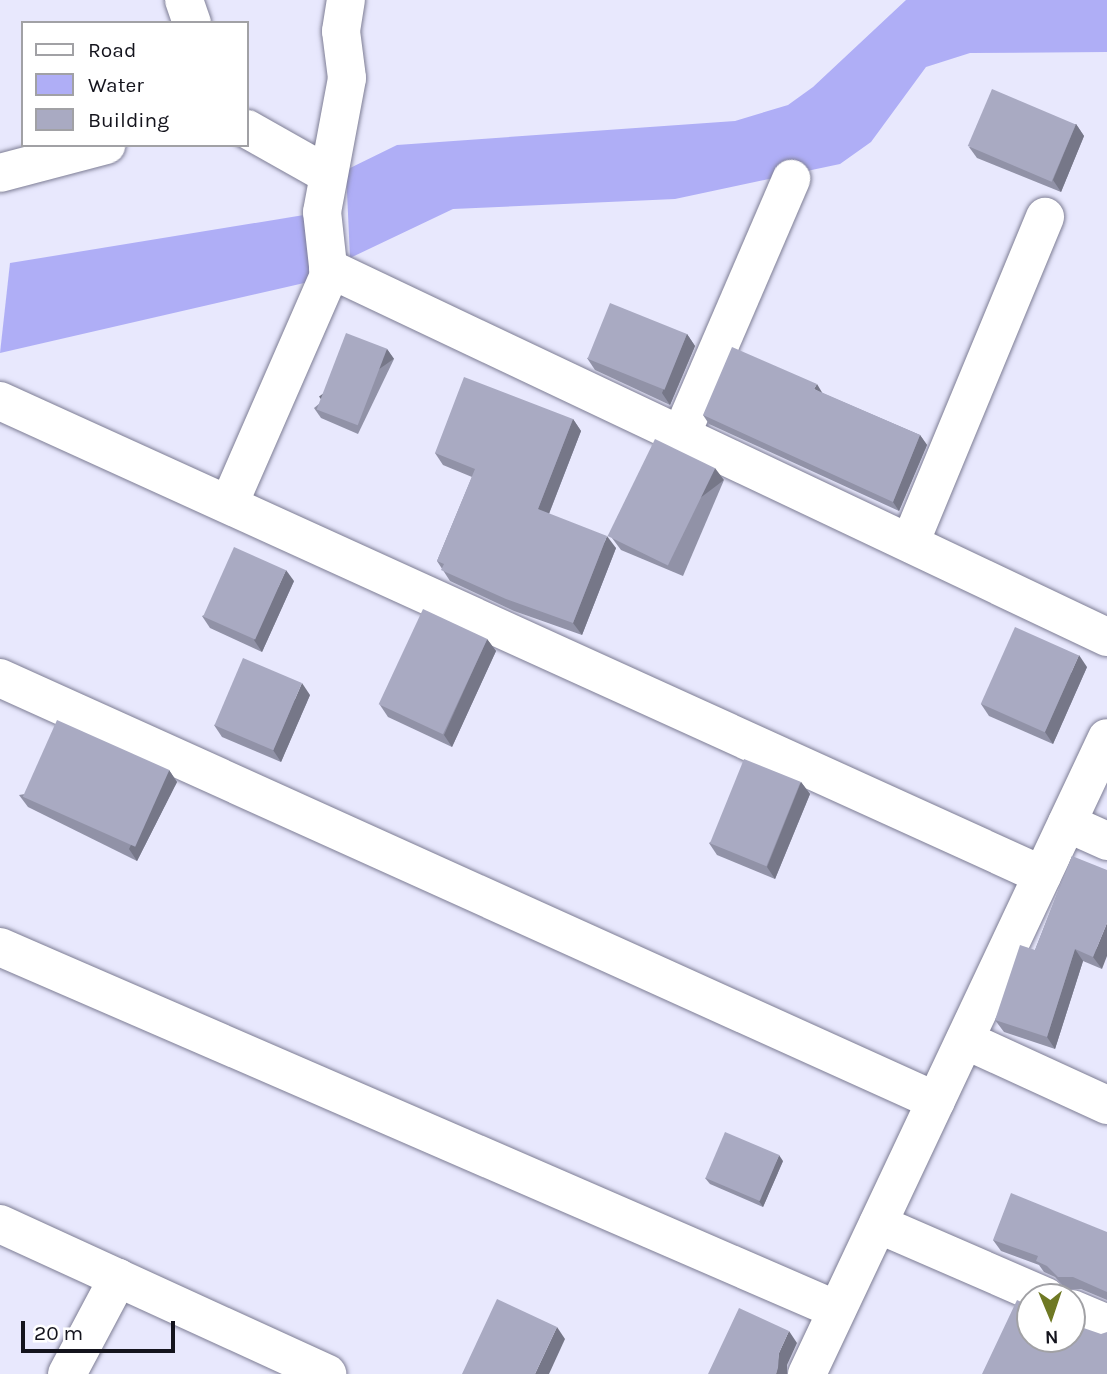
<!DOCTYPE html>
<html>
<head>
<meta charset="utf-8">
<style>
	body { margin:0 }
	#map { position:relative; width:1107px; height:1374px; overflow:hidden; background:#e8e8fd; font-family:Karla,sans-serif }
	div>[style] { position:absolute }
	.water>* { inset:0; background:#afaef6 }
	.roads { filter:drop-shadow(0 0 2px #7d7d94) drop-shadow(0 0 2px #7d7d94) }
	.minor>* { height:38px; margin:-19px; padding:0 19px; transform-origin:19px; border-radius:19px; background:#fff }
	.wall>* { inset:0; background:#9192a7 }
	.shaded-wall>* { inset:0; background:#767788; transform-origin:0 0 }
	.building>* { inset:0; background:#a9aac2; transform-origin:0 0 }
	span { translate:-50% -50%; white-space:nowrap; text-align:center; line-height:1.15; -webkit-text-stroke:6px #fff; paint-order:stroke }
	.legend { position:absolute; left:21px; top:21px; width:228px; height:126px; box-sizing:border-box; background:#fff; border:2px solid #a1a1a5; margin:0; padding:9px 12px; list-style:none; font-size:21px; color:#14141d }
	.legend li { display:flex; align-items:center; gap:14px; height:35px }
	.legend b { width:35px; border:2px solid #a1a1a5 }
	.north { position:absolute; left:1016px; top:1283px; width:70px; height:70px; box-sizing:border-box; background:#fff; border:2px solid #a1a1a5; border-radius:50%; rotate:178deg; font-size:19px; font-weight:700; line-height:28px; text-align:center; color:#14141d }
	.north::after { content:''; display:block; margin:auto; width:24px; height:32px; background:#6f7924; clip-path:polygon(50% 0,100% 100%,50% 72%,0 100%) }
	.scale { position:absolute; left:21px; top:1321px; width:154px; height:32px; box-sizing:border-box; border:4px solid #14141d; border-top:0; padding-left:9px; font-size:21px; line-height:24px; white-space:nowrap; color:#14141d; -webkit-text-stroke:5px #fff; paint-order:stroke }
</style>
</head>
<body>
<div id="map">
	<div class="water">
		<i style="clip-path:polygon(906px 0,1107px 0,1107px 52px,970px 53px,926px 67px,871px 142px,840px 164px,675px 199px,453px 209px,350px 258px,346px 170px,397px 145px,735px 121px,788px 105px,813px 87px)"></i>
		<i style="clip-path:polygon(310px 214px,313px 281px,0 353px,10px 263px)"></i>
	</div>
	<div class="roads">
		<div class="minor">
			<i style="left:184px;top:0;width:24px;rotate:71deg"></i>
			<i style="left:247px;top:129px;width:92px;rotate:29.4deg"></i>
			<i style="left:0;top:173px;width:110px;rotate:-14.8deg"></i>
			<i style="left:328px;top:268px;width:862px;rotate:25.35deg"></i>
			<i style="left:0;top:401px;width:1145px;rotate:24.46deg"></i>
			<i style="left:681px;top:435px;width:279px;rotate:-66.7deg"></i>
			<i style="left:229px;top:504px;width:250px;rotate:-66.4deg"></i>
			<i style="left:329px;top:275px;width:63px;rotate:-96.3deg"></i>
			<i style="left:322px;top:212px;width:136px;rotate:-79.4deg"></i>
			<i style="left:347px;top:78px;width:47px;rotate:-97.3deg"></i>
			<i style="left:341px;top:31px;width:31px;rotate:-81deg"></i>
			<i style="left:910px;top:543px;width:353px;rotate:-67.5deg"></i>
			<i style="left:0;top:678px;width:1027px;rotate:24.32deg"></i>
			<i style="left:1067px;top:823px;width:44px;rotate:24.2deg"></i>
			<i style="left:0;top:947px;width:912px;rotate:23.45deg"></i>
			<i style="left:965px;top:1040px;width:156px;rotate:24.6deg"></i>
			<i style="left:0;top:1224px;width:360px;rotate:24.6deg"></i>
			<i style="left:878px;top:1224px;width:183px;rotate:23.5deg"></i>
			<i style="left:1072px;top:1309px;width:38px;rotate:23deg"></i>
			<i style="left:67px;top:1374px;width:109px;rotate:-62deg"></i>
			<i style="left:807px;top:1374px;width:703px;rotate:-64.75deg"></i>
		</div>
	</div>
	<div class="wall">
		<i style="clip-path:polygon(1076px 124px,1084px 136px,1061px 192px,977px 158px,969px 147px)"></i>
		<i style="clip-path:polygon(687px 334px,695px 346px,670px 405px,595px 370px,587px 358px)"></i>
		<i style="clip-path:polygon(387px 349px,394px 359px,358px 434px,321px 418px,314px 408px)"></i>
		<i style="clip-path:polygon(822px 393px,920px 435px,927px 445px,899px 511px,709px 424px,703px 415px)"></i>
		<i style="clip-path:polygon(573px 419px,581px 431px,549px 514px,616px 548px,582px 635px,514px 611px,450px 581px,437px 561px,472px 477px,443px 465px,435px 453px)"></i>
		<i style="clip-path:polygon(724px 480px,683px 576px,621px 550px,612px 538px)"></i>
		<i style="clip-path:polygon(294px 581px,262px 652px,210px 628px,202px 616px)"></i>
		<i style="clip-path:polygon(487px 639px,496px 651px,452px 747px,388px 717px,380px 705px)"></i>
		<i style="clip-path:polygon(1087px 667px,1053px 744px,989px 716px,981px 704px)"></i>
		<i style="clip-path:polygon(310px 695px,281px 762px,222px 737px,214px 725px)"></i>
		<i style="clip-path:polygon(169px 770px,177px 782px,137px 861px,28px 807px,19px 795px)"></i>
		<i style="clip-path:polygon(801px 782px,810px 794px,775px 879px,717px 855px,709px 843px)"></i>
		<i style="clip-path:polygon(1072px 856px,1102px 969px,1083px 961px,1055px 1049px,1004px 1032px,995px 1020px,1035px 950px)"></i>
		<i style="clip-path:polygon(783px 1161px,763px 1207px,710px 1184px,705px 1178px)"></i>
		<i style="clip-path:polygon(1107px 1232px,1107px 1300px,1081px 1289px,1066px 1289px,1055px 1277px,1044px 1272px,1039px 1265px,1001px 1251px,993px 1240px)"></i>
	</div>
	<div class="shaded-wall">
		<i style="clip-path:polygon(1076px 124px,1084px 136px,1061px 192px,1053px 180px)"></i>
		<i style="clip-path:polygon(687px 334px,695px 346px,670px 405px,662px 393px)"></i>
		<i style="left:387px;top:349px;width:12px;height:83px;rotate:55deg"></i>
		<i style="clip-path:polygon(817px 384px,823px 394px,814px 389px)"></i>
		<i style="clip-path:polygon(573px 419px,581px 431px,546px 521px,538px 509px)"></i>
		<i style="clip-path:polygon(920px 435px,927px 445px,899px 511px,893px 502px)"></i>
		<i style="left:715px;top:468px;width:15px;height:104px;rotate:53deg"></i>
		<i style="clip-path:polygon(607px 536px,616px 548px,582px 635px,573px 623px)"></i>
		<i style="clip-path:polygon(286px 570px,294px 581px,262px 652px,254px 640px)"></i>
		<i style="clip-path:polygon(487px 639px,496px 651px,452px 747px,444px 735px)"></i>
		<i style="clip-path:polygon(1079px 655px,1087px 667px,1053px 744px,1045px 732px)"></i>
		<i style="clip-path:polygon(302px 683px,310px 695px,281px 762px,273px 750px)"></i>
		<i style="clip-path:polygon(169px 770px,177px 782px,137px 861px,129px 849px)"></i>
		<i style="clip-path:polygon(801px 782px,810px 794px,775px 879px,767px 867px)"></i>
		<i style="clip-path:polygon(1107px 923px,1107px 956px,1102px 969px,1093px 957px)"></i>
		<i style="clip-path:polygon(1075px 949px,1083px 961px,1055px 1049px,1047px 1037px)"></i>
		<i style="clip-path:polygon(779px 1155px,783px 1161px,763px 1207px,759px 1201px)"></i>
		<i style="clip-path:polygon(557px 1327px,565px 1339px,549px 1374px,535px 1374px)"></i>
		<i style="clip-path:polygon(789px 1331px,797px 1343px,787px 1365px,787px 1374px,776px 1374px,779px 1353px)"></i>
	</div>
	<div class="building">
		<i style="left:992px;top:89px;width:91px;height:62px;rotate:23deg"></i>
		<i style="left:610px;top:303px;width:83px;height:60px;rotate:22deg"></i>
		<i style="left:346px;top:333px;width:44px;height:82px;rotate:21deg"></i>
		<i style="clip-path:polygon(732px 347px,817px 384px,814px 389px,920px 435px,893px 502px,703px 415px)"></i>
		<i style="clip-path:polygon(464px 377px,573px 419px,538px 509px,607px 536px,573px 623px,506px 599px,441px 570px,444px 564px,437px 561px,475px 469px,435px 453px)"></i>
		<i style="left:655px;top:439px;width:67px;height:108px;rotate:26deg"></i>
		<i style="left:234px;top:547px;width:57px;height:76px;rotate:24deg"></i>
		<i style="left:423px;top:609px;width:71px;height:105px;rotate:25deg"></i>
		<i style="left:1015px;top:627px;width:70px;height:84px;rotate:24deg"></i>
		<i style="left:243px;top:658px;width:64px;height:73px;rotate:23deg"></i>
		<i style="left:57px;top:720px;width:123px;height:84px;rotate:24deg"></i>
		<i style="left:744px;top:759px;width:61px;height:91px;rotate:22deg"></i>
		<i style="clip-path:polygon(1072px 856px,1107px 870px,1107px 923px,1093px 957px,1075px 949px,1047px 1037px,995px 1020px,1020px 945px,1035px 950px)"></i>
		<i style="left:725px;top:1132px;width:59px;height:50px;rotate:23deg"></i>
		<i style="clip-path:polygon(1011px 1193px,1107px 1232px,1107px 1292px,1073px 1277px,1058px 1277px,1047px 1266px,1036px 1261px,1038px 1256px,993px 1240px)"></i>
		<i style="clip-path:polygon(497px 1299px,557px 1327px,535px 1374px,462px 1374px)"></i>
		<i style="clip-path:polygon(1017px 1300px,1030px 1306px,1030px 1339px,1072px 1339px,1072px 1324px,1101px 1334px,1107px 1332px,1107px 1374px,982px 1374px)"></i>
		<i style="clip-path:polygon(739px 1308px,789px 1331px,779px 1353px,778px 1368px,776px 1374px,708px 1374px)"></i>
	</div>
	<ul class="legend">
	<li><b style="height:9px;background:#fff"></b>Road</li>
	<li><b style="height:19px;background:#afaef6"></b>Water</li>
	<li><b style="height:19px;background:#a9aac2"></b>Building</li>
	</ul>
	<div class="north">N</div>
	<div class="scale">20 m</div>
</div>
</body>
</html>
